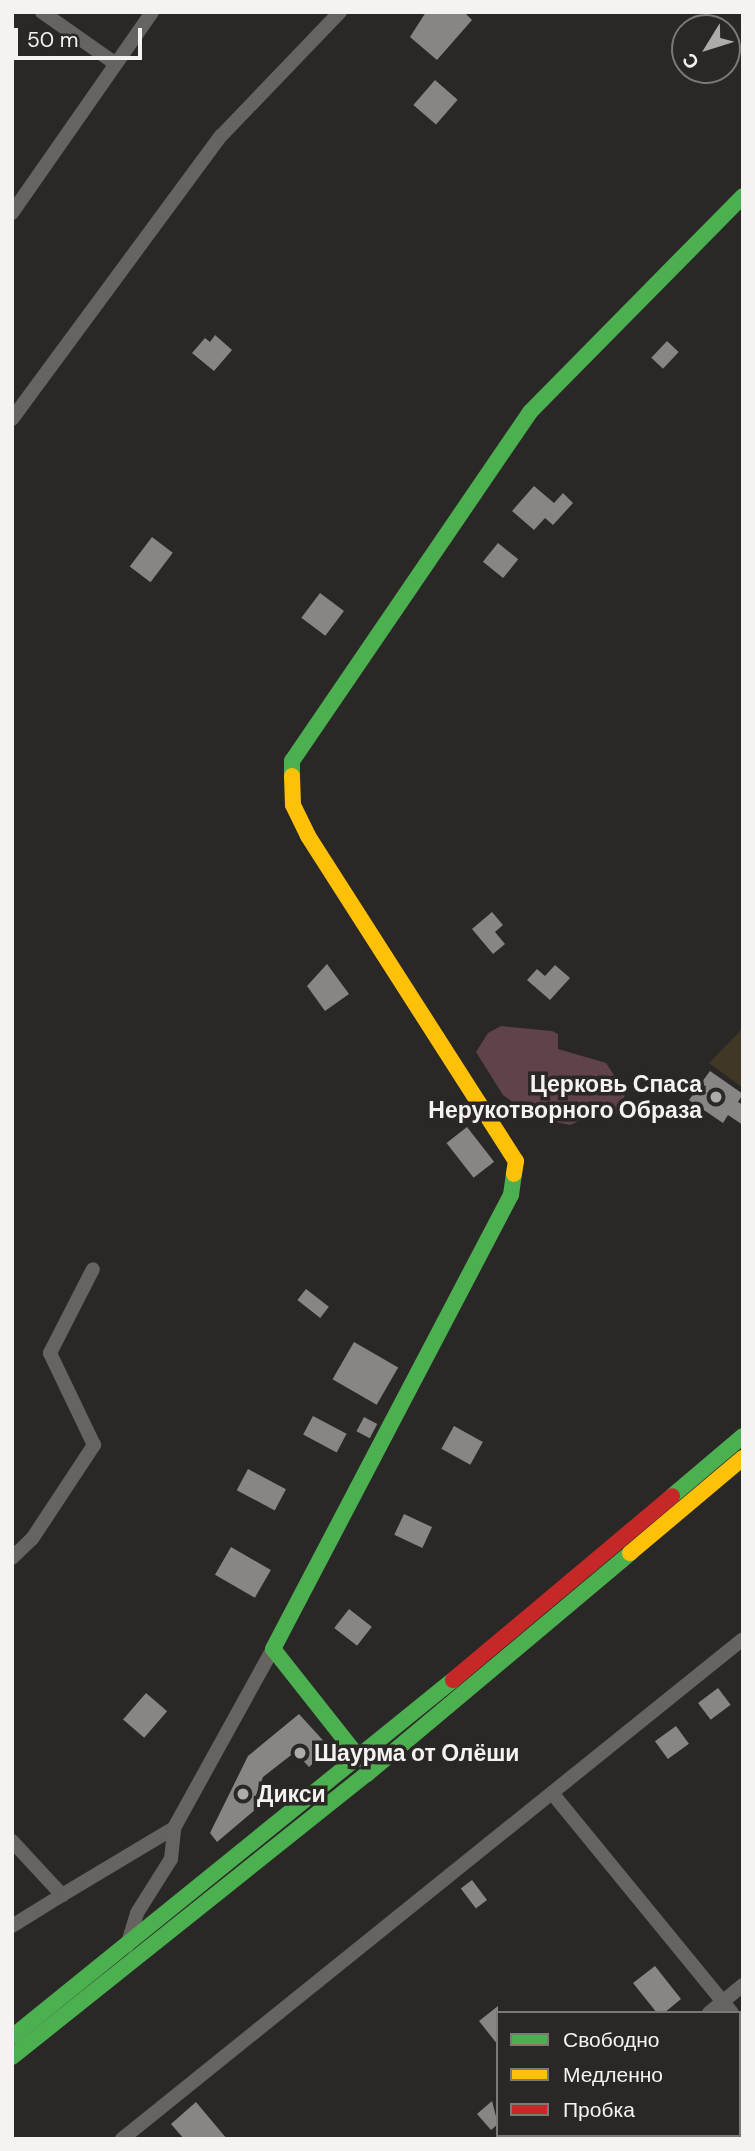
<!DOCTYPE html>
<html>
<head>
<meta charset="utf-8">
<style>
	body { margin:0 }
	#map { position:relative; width:755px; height:2151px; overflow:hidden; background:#2a2827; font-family:"DM Sans",sans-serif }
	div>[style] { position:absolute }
	.green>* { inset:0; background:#413727 }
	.water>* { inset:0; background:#60424b }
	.building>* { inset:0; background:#888685; transform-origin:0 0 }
	.street>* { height:14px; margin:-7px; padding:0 7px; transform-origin:7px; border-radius:7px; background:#666360 }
	.fast>* { height:16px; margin:-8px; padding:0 8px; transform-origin:8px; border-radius:8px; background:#4caf50 }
	.slow>* { height:16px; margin:-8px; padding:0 8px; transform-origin:8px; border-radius:8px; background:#ffc107 }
	.jam>* { height:16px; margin:-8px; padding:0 8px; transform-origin:8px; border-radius:8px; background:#c62828 }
	.dots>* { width:19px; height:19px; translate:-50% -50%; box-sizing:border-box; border:4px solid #2b2726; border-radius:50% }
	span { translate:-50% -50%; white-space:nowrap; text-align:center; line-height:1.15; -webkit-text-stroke:7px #2b2726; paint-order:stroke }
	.poi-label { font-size:23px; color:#f5f2f1; font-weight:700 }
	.right { translate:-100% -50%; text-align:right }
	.left { translate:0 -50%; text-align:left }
	.frame { position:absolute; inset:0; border:14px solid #f5f2f1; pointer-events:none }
	.legend { position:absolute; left:496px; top:2011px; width:245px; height:126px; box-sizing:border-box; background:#2b2726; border:2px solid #7c7877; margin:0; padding:9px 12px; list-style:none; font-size:21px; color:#f5f2f1 }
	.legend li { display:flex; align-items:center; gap:14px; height:35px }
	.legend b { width:35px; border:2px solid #7c7877 }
	.north { position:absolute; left:671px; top:14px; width:70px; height:70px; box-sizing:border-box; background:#2b2726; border:2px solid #7c7877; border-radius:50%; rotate:232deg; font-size:19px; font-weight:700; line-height:28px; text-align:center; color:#f5f2f1 }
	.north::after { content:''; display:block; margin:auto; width:24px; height:32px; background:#aeabaa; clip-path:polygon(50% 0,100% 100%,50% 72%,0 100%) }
	.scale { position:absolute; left:14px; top:28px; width:128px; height:32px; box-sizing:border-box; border:4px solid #f5f2f1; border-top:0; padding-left:9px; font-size:21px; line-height:24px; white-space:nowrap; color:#f5f2f1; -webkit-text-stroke:5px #2b2726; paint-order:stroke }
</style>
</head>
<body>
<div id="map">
	<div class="green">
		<i style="clip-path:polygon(743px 1028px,743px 1088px,709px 1063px)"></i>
	</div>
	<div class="water">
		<i style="clip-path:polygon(501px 1026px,552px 1031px,558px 1034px,558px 1049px,606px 1063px,625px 1092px,623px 1107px,614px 1116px,605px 1110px,570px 1125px,533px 1117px,503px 1095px,476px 1052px,488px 1033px)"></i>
	</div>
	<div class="building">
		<i style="clip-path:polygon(426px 12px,464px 12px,472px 20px,437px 60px,410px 37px)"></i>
		<i style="left:435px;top:80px;width:30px;height:33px;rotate:41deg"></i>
		<i style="clip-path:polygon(215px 335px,232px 350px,214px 371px,192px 353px,205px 338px,210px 342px)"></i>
		<i style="left:667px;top:341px;width:16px;height:23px;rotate:43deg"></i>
		<i style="clip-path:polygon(534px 486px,554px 503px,563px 493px,573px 503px,553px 525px,545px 518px,534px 530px,512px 511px)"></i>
		<i style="left:152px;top:537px;width:26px;height:37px;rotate:37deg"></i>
		<i style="left:498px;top:543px;width:26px;height:24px;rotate:39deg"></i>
		<i style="left:320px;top:593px;width:30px;height:31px;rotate:37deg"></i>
		<i style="clip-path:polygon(492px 912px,503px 925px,495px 932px,505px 944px,493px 954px,472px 929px)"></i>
		<i style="clip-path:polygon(327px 964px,349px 994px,325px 1011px,307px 986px)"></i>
		<i style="clip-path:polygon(555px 965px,570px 978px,550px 1000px,527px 980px,537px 969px,545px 976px)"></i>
		<i style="clip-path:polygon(710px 1071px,743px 1094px,738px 1102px,743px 1105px,743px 1125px,728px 1115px,723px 1123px,689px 1100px)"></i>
		<i style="left:467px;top:1127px;width:44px;height:26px;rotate:52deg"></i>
		<i style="left:306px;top:1289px;width:29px;height:14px;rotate:38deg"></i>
		<i style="left:354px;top:1342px;width:51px;height:43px;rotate:30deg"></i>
		<i style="left:313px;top:1416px;width:38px;height:21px;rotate:28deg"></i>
		<i style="left:364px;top:1417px;width:15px;height:16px;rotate:28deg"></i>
		<i style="left:454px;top:1426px;width:33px;height:26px;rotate:29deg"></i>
		<i style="left:248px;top:1469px;width:43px;height:24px;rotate:28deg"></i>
		<i style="left:404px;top:1514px;width:31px;height:23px;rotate:25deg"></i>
		<i style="left:231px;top:1547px;width:46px;height:32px;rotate:30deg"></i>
		<i style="left:349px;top:1609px;width:29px;height:24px;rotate:38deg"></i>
		<i style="left:718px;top:1688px;width:21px;height:25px;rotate:53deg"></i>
		<i style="left:146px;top:1693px;width:28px;height:35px;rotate:41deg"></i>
		<i style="clip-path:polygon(299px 1714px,330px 1748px,309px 1767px,295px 1752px,263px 1777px,256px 1795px,262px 1804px,217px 1842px,210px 1833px,248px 1756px)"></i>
		<i style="left:676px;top:1726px;width:22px;height:26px;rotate:54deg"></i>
		<i style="left:472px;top:1880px;width:25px;height:14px;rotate:53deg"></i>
		<i style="clip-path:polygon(655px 1966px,681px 1999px,664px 2013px,657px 2013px,633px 1983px)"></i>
		<i style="clip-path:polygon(498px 2006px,498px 2045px,479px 2021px)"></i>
		<i style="clip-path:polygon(492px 2101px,498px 2124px,491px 2130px,477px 2114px)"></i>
		<i style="clip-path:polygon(196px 2102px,227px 2139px,184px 2139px,171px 2124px)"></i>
	</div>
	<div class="street">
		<i style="left:42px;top:12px;width:90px;rotate:35.1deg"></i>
		<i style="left:12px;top:213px;width:245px;rotate:-55.1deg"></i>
		<i style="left:12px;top:419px;width:352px;rotate:-53.6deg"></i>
		<i style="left:221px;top:136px;width:172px;rotate:-46.2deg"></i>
		<i style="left:12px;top:1558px;width:28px;rotate:-44deg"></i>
		<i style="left:32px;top:1539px;width:113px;rotate:-56.6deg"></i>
		<i style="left:94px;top:1445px;width:102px;rotate:-115.6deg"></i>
		<i style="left:50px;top:1353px;width:94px;rotate:-62.9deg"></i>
		<i style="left:552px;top:1793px;width:284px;rotate:50.7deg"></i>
		<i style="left:12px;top:1841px;width:74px;rotate:47.2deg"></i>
		<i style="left:62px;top:1895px;width:131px;rotate:-30.9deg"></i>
		<i style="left:12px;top:1926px;width:59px;rotate:-31.8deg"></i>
		<i style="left:127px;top:1946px;width:34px;rotate:-73deg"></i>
		<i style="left:137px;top:1913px;width:64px;rotate:-57.8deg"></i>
		<i style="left:171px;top:1859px;width:31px;rotate:-84deg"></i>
		<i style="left:174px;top:1828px;width:205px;rotate:-61.1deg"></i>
		<i style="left:709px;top:2013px;width:44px;rotate:-39.5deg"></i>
		<i style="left:739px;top:2021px;width:6px;rotate:45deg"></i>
		<i style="left:122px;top:2139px;width:797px;rotate:-38.84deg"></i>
		<i style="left:553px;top:2139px;width:6px;rotate:-39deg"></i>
	</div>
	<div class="fast">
		<i style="left:292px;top:776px;width:15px;rotate:-90deg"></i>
		<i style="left:292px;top:761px;width:422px;rotate:-55.7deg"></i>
		<i style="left:530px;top:412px;width:303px;rotate:-45.4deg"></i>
		<i style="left:672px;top:1496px;width:93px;rotate:-40.2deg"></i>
		<i style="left:360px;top:1759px;width:140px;rotate:-128.3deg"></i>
		<i style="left:273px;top:1649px;width:513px;rotate:-62.34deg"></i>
		<i style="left:511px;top:1195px;width:21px;rotate:-82deg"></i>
		<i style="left:12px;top:2037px;width:567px;rotate:-38.99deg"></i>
		<i style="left:12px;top:2057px;width:454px;rotate:-38.6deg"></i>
		<i style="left:367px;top:1774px;width:344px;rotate:-40deg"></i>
	</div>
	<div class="slow">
		<i style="left:292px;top:776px;width:29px;rotate:88deg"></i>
		<i style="left:293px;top:805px;width:34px;rotate:64deg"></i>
		<i style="left:308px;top:836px;width:386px;rotate:57.4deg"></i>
		<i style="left:516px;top:1161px;width:13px;rotate:99deg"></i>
		<i style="left:630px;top:1553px;width:148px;rotate:-40.1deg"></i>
	</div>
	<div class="jam">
		<i style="left:453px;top:1680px;width:286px;rotate:-40deg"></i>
	</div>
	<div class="dots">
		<i style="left:716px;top:1097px;background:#aeabaa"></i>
		<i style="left:300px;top:1753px;background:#aeabaa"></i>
		<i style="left:243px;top:1794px;background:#aeabaa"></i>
	</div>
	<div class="poi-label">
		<span class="right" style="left:702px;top:1097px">Церковь Спаса<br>Нерукотворного Образа</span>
		<span class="left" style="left:314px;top:1753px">Шаурма от Олёши</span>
		<span class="left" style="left:257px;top:1794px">Дикси</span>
	</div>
	<div class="frame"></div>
	<ul class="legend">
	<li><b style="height:9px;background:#4caf50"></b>Свободно</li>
	<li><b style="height:9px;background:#ffc107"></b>Медленно</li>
	<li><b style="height:9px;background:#c62828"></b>Пробка</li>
	</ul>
	<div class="north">С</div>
	<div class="scale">50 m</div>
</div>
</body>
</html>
